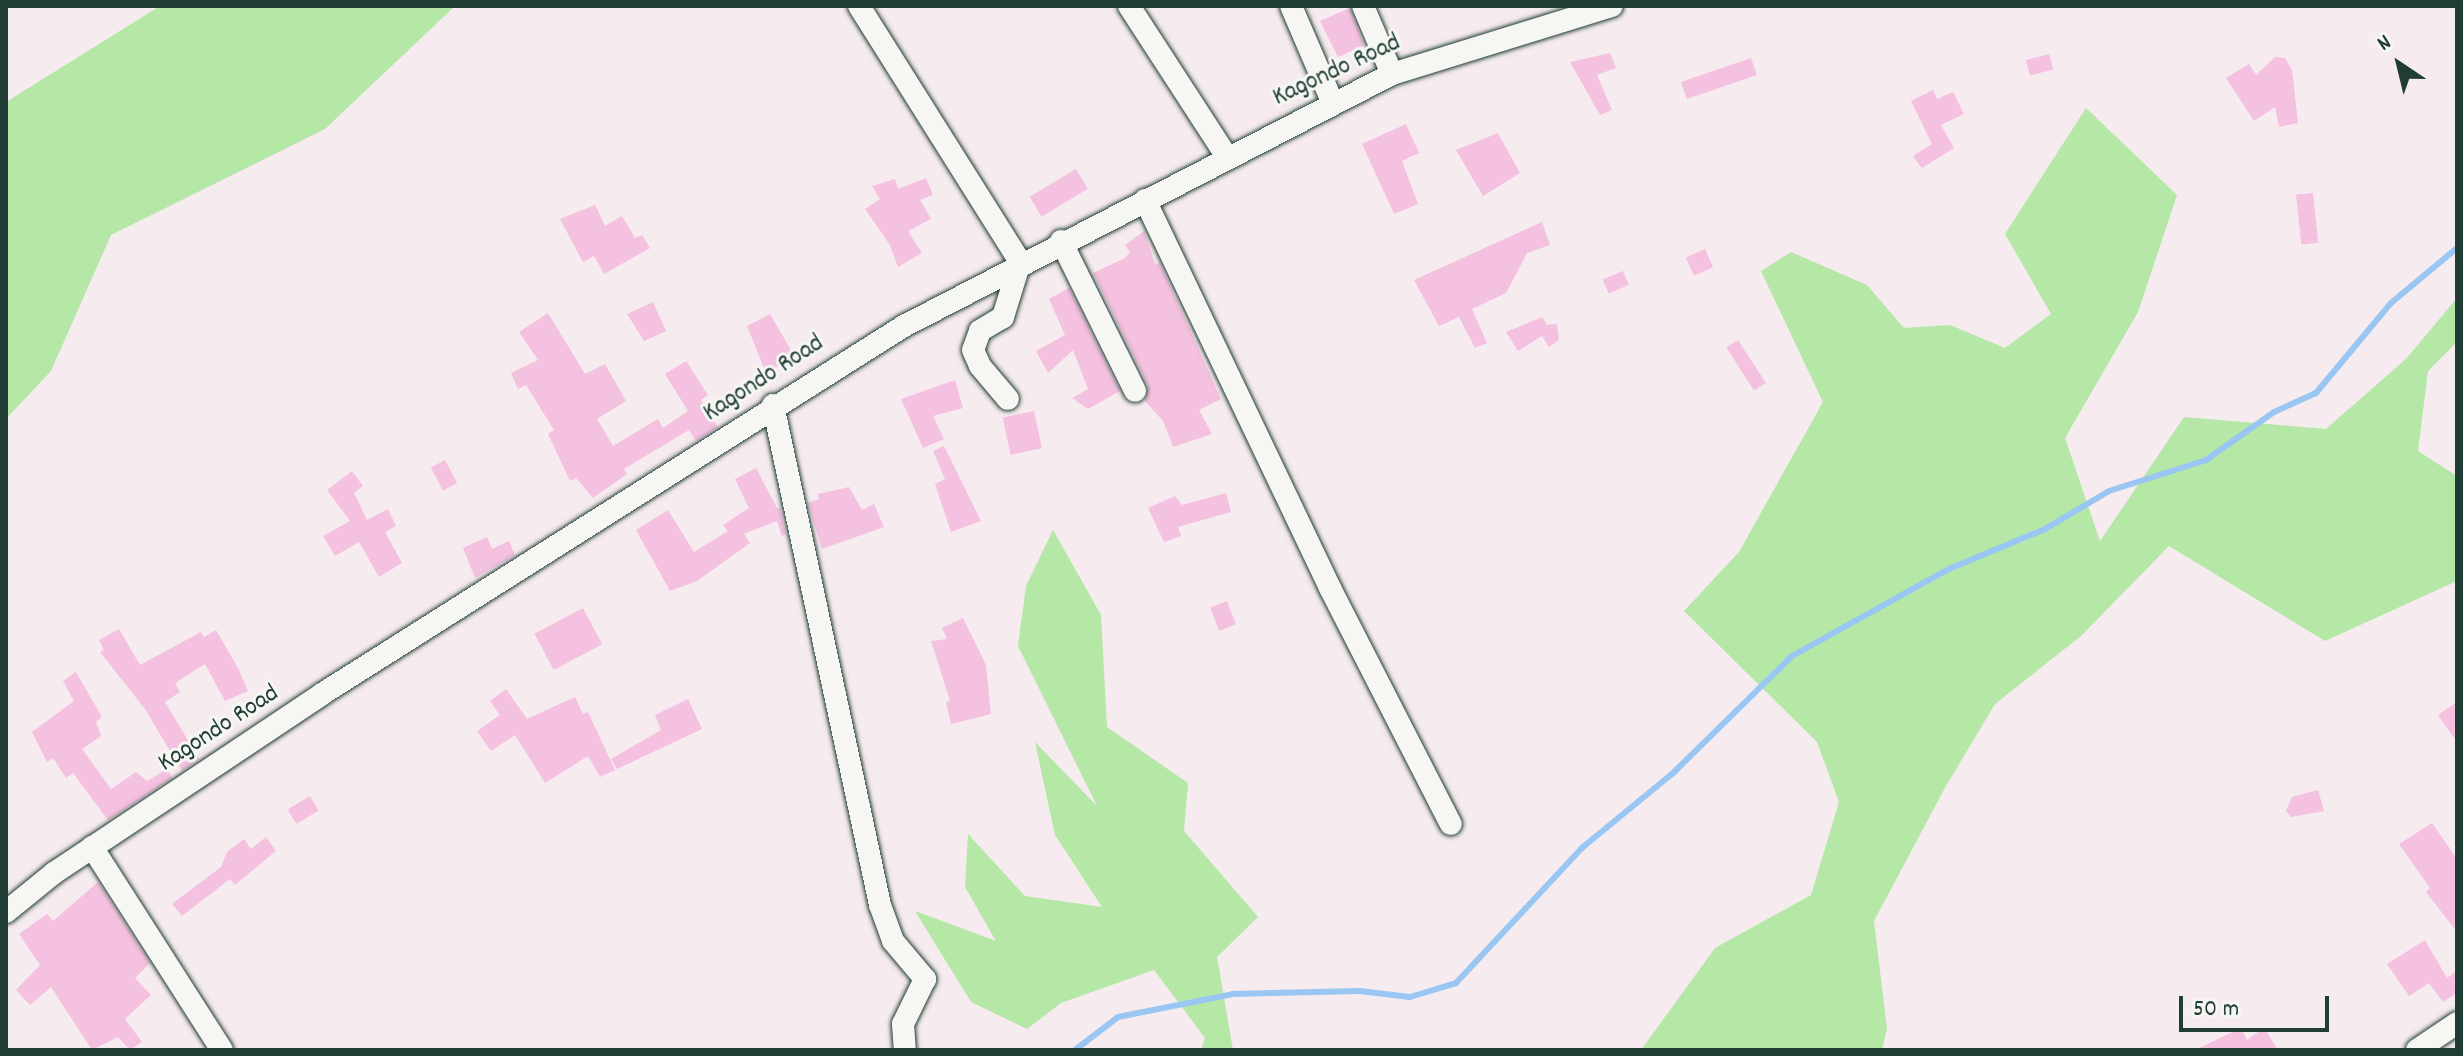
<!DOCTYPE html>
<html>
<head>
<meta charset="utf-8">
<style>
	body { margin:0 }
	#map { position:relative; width:2463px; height:1056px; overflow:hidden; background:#f6ebee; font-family:Dekko,sans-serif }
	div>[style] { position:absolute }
	.green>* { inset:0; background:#b5e7a7 }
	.stream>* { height:6px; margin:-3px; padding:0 3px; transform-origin:3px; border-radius:3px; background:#99c6f3 }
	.building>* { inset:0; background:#f4c1e0; transform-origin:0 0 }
	.roads { filter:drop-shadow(0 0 2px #1f3d34) drop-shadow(0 0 2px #1f3d34) }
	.street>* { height:22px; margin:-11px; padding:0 11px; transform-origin:11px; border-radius:11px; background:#f6f6f2 }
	span { translate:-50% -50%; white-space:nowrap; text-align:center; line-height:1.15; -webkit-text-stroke:6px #f6f6f2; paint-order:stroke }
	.street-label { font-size:26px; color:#1f3d34 }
	.frame { position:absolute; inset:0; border:8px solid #1f3d34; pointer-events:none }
	.north { position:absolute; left:2359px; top:24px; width:80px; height:80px; -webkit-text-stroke:6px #f6f6f2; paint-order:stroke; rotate:325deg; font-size:22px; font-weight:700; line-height:32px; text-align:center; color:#1f3d34 }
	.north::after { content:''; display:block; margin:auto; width:28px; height:36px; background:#1f3d34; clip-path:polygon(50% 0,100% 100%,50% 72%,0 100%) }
	.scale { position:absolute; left:2179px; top:996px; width:150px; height:36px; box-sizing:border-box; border:4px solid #1f3d34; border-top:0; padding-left:10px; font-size:24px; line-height:28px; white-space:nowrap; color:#1f3d34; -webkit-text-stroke:6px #f6f6f2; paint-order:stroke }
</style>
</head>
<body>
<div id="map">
	<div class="green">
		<i style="clip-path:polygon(160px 6px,455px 6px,325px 129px,111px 235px,51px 371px,6px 419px,6px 102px)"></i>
		<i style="clip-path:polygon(2086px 108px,2177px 195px,2138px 312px,2065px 438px,2100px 541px,2184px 417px,2326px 429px,2406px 359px,2457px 298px,2457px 342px,2428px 371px,2418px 451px,2457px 476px,2457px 581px,2325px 641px,2169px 546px,2081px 636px,1995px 704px,1946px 786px,1874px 921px,1887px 1029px,1882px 1050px,1641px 1050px,1715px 948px,1811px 895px,1839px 802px,1817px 742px,1684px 611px,1739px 552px,1823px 402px,1761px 271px,1791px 252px,1867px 285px,1904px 328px,1950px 325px,2005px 348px,2051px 314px,2005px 234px)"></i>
		<i style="clip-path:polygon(1053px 530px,1101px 615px,1107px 727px,1188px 783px,1184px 831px,1258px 917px,1217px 957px,1233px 1050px,1201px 1050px,1205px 1038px,1154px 970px,1061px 1003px,1027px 1029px,971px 1002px,915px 911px,996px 941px,965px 887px,968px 834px,1025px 896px,1102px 907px,1055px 835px,1035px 742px,1097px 806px,1018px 646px,1026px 586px)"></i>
	</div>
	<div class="stream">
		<i style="left:1075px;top:1050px;width:54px;rotate:-37.5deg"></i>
		<i style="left:1118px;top:1017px;width:117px;rotate:-11.3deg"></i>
		<i style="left:1233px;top:994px;width:127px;rotate:-1.4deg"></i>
		<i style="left:1360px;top:991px;width:50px;rotate:6.8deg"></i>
		<i style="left:1410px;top:997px;width:48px;rotate:-16.9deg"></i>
		<i style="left:1456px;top:983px;width:186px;rotate:-47deg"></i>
		<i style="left:1583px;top:847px;width:115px;rotate:-39.4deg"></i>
		<i style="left:1672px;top:774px;width:168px;rotate:-44.5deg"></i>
		<i style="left:1792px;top:656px;width:179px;rotate:-29deg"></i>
		<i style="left:1949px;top:569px;width:104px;rotate:-22.6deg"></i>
		<i style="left:2045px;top:529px;width:74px;rotate:-30.7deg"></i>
		<i style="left:2109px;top:491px;width:102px;rotate:-17.7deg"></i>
		<i style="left:2206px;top:460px;width:83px;rotate:-35.2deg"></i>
		<i style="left:2274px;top:412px;width:46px;rotate:-24.3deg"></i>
		<i style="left:2316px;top:393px;width:117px;rotate:-50.2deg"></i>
		<i style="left:2391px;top:303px;width:86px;rotate:-39.8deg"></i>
	</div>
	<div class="building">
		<i style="clip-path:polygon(1350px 8px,1364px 45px,1338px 57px,1320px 21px)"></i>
		<i style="clip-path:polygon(1610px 53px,1616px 68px,1597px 75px,1612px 110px,1600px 115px,1570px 62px)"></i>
		<i style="left:2049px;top:54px;width:16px;height:24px;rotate:75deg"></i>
		<i style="clip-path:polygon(2275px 57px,2285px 58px,2292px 70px,2298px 123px,2279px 127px,2275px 107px,2254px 121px,2226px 78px,2249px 64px,2256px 75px)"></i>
		<i style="left:1751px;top:58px;width:18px;height:74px;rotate:71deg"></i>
		<i style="clip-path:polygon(1933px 90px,1937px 99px,1953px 92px,1964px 114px,1941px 125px,1954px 148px,1922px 168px,1913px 156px,1932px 144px,1911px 101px)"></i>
		<i style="clip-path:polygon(1406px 124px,1419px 153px,1402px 161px,1418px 204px,1394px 214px,1362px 144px)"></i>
		<i style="clip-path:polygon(1498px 133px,1520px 173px,1483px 196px,1456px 150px)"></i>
		<i style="left:1076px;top:169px;width:23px;height:54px;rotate:59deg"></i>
		<i style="clip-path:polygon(926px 178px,933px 195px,920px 200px,931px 219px,908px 231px,922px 253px,898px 267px,890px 245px,865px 209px,880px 199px,872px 186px,895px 179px,898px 189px)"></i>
		<i style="left:2313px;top:193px;width:50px;height:17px;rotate:84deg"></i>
		<i style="clip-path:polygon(595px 205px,605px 226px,622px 216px,635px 238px,642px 235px,650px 248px,604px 274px,594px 256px,583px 262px,560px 219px)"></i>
		<i style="clip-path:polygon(1542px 222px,1550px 245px,1527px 253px,1506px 293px,1472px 309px,1487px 343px,1475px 348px,1459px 317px,1439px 326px,1414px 280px)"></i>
		<i style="clip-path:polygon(1144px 231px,1155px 264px,1160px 263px,1221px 399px,1199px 410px,1212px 434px,1173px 447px,1163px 421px,1145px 401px,1148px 385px,1093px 273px,1125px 258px,1130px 252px,1125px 245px)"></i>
		<i style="left:1705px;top:249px;width:20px;height:21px;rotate:66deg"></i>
		<i style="left:1623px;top:271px;width:15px;height:22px;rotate:67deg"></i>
		<i style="clip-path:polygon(1069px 288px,1120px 391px,1088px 409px,1072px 398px,1088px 389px,1073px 350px,1048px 373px,1036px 351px,1065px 335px,1049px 299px)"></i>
		<i style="clip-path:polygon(653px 302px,666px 331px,644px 341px,627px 314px)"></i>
		<i style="clip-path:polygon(548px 313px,585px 374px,605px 364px,626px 401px,597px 419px,613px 446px,658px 419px,663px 428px,688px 411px,665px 374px,686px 361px,708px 395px,701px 400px,718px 427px,696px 441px,689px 430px,624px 469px,627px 474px,593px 498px,576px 478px,570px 481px,548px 434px,554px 430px,526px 385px,518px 389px,511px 373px,538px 360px,519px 332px)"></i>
		<i style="clip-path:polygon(770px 314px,795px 357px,766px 373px,747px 326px)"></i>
		<i style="clip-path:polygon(1542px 317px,1547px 325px,1557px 324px,1559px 340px,1549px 347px,1542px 336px,1518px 351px,1506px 332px)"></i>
		<i style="left:1738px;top:340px;width:51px;height:14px;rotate:57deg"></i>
		<i style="clip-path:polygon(955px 380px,963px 408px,933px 416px,944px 439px,923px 448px,901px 399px)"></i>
		<i style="left:1034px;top:411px;width:38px;height:32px;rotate:78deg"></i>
		<i style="clip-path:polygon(944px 446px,981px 521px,951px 532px,935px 484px,945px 479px,933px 451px)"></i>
		<i style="left:445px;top:460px;width:26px;height:16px;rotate:62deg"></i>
		<i style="clip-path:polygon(756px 468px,777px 508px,780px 507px,786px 534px,782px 536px,777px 521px,744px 534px,750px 543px,697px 581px,670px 591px,636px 530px,668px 510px,694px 552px,728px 531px,723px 525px,749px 508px,735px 479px)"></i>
		<i style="clip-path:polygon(352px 471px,363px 486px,354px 493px,367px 520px,388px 509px,396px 526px,385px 532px,402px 563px,379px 577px,359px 542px,335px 556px,323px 536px,350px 521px,327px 490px)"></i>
		<i style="clip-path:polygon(849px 487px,862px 510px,874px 504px,884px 527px,822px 549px,808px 503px,819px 499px,818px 494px)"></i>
		<i style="clip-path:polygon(1226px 493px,1231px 512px,1178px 527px,1181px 536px,1164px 542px,1148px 508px,1175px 496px,1182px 505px)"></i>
		<i style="clip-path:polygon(487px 537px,492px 549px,509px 541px,515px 555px,475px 578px,463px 548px)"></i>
		<i style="left:1227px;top:601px;width:25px;height:18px;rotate:69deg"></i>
		<i style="left:583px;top:608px;width:41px;height:55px;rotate:62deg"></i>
		<i style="clip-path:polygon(963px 618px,986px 665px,991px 714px,951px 724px,946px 702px,950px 701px,931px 641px,947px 639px,942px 628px)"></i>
		<i style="clip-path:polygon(119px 629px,140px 665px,201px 632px,204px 637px,216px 630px,239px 670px,248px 691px,225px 701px,205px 664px,175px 683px,180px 692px,165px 702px,199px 759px,182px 771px,145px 709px,100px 652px,104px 650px,99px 640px)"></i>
		<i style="clip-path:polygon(76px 672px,102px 717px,96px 722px,101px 736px,82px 749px,111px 789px,136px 772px,147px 781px,167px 769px,172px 778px,108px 820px,73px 773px,66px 778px,53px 758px,47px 762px,32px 732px,74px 701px,63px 681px)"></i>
		<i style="clip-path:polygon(506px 689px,527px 719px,575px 697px,583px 714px,588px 712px,615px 770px,600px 777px,588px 756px,545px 783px,515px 735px,491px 751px,477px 731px,500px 715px,490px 701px)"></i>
		<i style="clip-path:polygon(688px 699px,702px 729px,617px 769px,611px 759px,661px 730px,655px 715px)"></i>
		<i style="clip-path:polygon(2457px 702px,2457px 742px,2438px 715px)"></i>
		<i style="clip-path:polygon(2318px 790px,2324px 811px,2291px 817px,2286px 811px,2292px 797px)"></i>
		<i style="left:310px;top:796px;width:17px;height:26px;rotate:59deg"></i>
		<i style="clip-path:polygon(2432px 823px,2457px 859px,2457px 932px,2426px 892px,2430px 888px,2399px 844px)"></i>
		<i style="clip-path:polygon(266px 837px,276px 851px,235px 885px,230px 879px,182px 916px,172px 904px,221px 867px,227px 852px,244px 839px,251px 849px)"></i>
		<i style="clip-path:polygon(98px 882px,150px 963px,135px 978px,151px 995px,125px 1019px,142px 1042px,130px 1050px,118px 1037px,92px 1050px,51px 987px,30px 1005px,16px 990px,40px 965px,19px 934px,47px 914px,53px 921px)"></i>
		<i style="clip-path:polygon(2425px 940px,2447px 978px,2457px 971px,2457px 993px,2443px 1002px,2429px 983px,2409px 996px,2387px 964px)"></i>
		<i style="clip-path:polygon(2241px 1028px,2247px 1040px,2264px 1028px,2278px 1050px,2195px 1050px)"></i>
	</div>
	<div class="roads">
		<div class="street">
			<i style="left:859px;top:6px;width:302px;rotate:57.8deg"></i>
			<i style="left:1020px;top:262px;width:58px;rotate:107.2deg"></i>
			<i style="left:1003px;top:317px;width:27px;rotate:149deg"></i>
			<i style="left:980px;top:331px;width:20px;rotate:110deg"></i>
			<i style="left:973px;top:350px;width:17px;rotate:66deg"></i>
			<i style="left:980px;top:366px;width:43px;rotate:49.7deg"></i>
			<i style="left:1129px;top:6px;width:180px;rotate:57deg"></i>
			<i style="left:1291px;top:6px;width:103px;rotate:66.7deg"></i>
			<i style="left:1363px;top:6px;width:74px;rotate:66.9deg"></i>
			<i style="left:1145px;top:200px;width:430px;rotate:64.5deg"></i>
			<i style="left:1330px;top:588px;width:265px;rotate:62.9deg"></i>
			<i style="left:1061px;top:241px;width:167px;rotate:63.7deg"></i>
			<i style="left:773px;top:405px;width:511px;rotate:77.92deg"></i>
			<i style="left:880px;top:905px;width:38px;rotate:70deg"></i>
			<i style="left:893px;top:941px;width:50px;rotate:49.9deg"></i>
			<i style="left:925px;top:979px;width:50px;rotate:116.1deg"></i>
			<i style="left:903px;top:1024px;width:26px;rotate:86deg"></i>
			<i style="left:92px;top:847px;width:241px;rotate:57.4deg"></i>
			<i style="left:6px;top:912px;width:62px;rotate:-39.1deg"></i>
			<i style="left:54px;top:873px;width:322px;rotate:-33.7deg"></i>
			<i style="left:322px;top:694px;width:689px;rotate:-32.31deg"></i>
			<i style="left:904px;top:326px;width:549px;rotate:-27.31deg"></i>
			<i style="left:1392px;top:74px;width:230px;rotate:-17.2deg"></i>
			<i style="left:2417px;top:1050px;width:48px;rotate:-34deg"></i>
		</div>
	</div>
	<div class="street-label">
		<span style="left:1337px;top:71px;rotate:-25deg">Kagondo Road</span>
		<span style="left:764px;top:379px;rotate:-33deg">Kagondo Road</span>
		<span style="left:219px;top:729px;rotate:-33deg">Kagondo Road</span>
	</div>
	<div class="frame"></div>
	<div class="north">N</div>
	<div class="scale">50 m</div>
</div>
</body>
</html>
